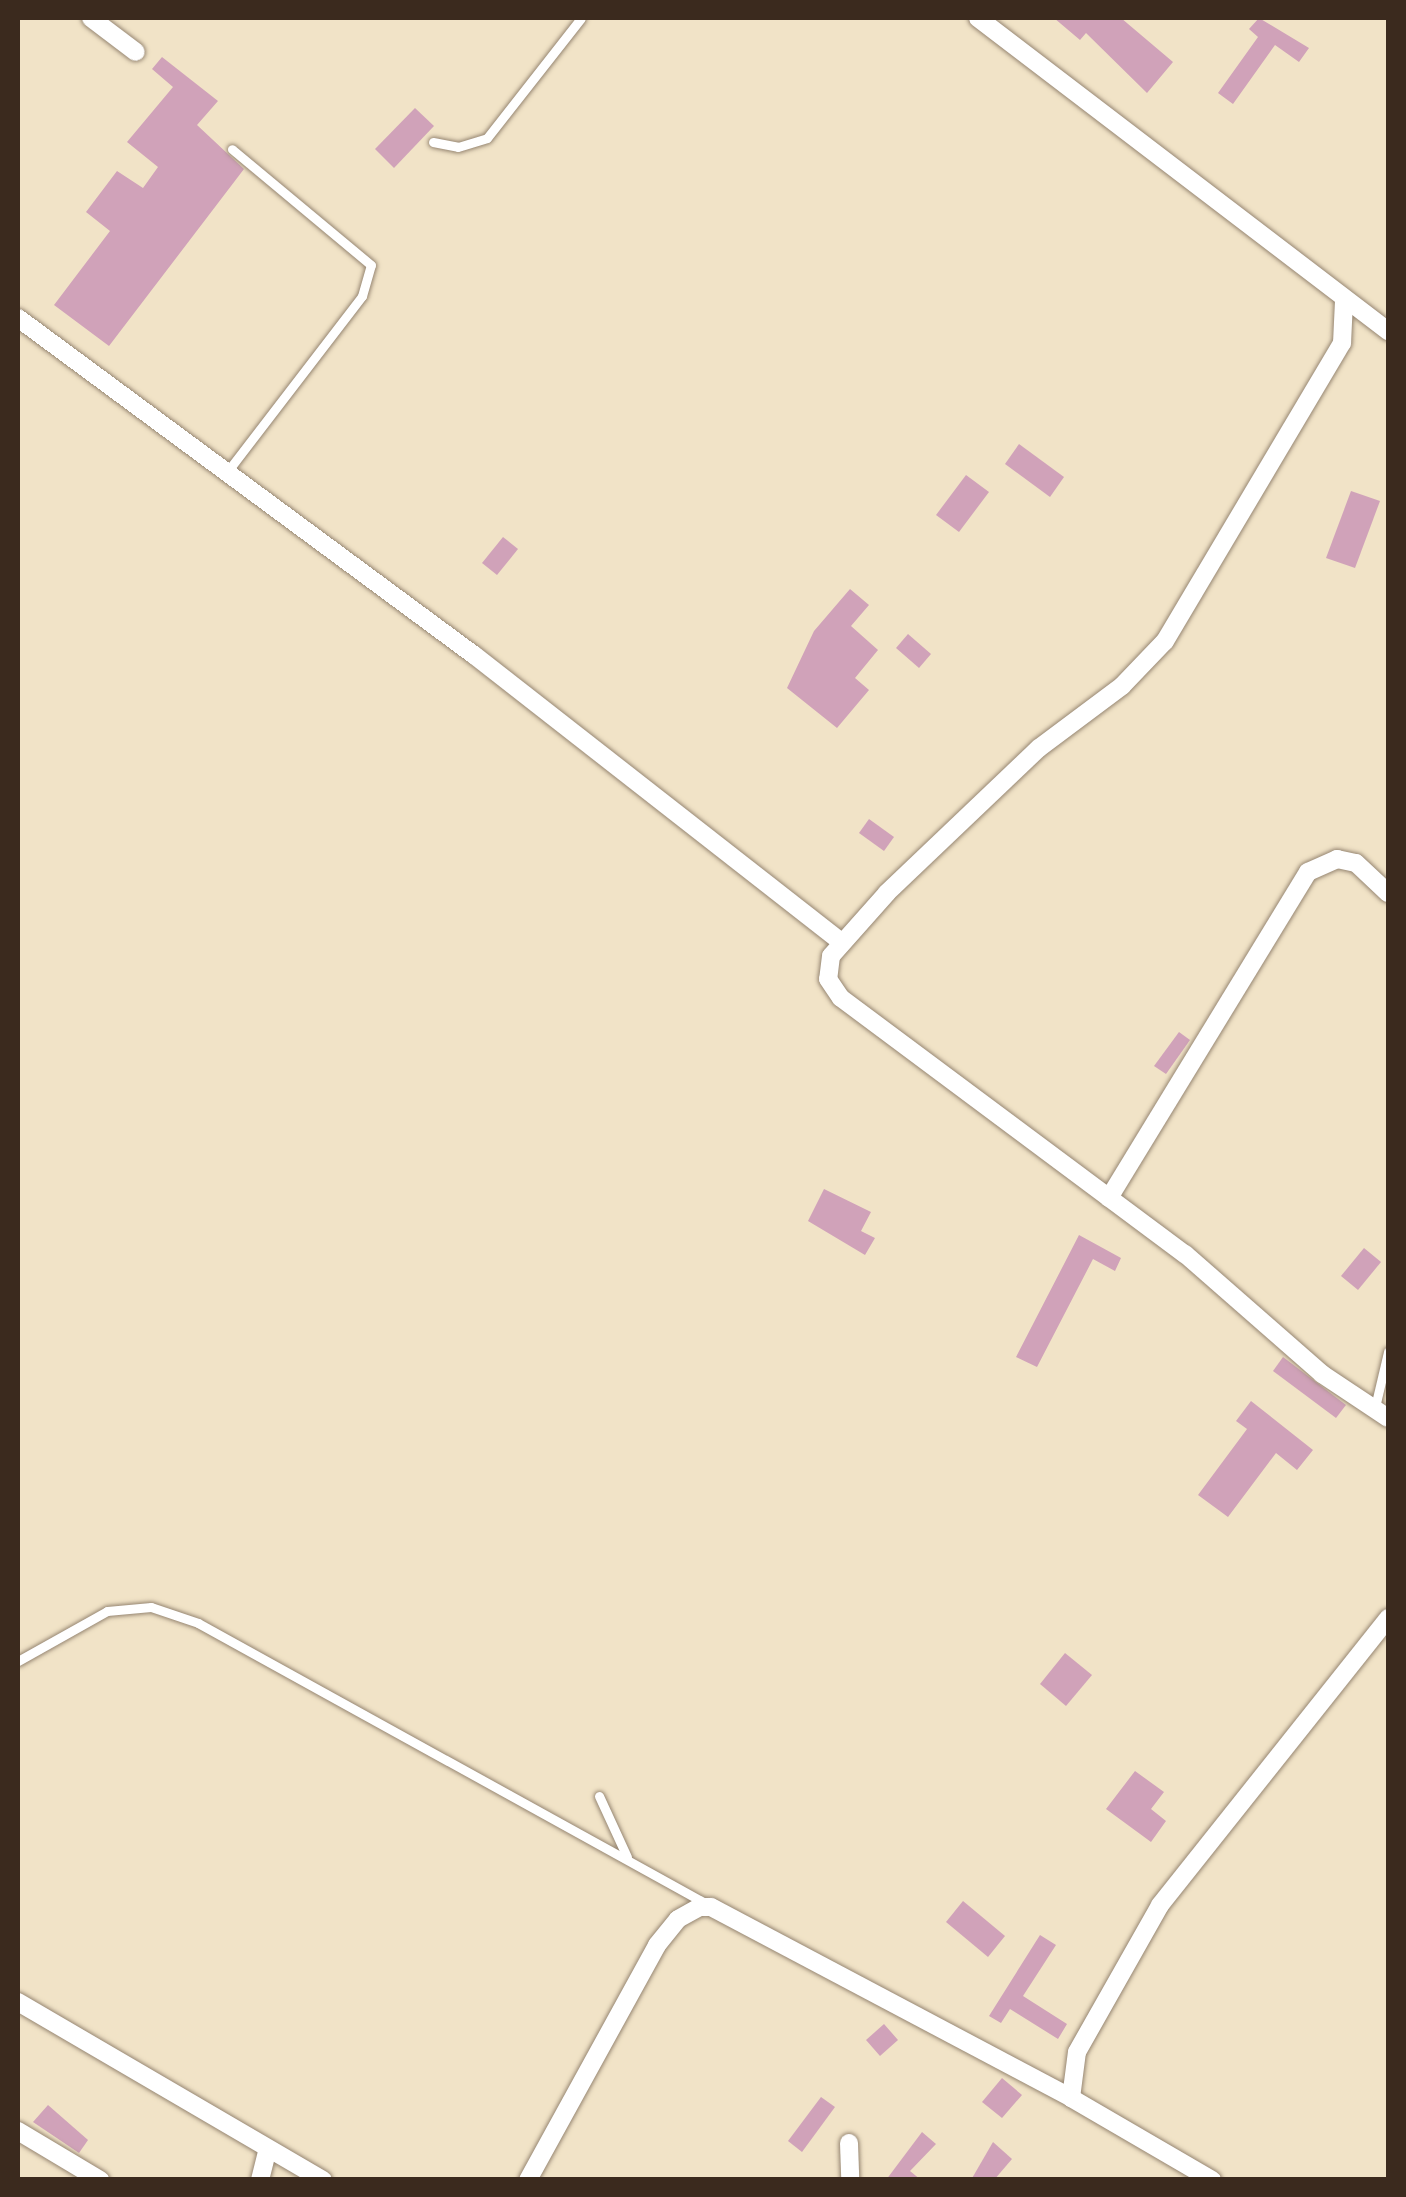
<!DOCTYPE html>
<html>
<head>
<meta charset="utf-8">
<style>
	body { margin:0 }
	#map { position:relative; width:1406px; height:2197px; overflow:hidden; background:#f1e3c7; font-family:Dekko,sans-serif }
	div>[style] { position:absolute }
	.building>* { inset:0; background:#d0a2b9 }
	.roads { filter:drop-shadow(0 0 2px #968672) drop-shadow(0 0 2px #968672) }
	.lane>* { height:9px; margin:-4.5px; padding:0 4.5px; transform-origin:4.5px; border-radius:4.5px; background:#fff }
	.street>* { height:18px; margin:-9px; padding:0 9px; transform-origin:9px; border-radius:9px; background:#fff }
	span { translate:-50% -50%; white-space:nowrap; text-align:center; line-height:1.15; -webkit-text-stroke:8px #f7f3e8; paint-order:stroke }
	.frame { position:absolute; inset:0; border:20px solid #3b2a1e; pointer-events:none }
</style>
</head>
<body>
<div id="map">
	<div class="building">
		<i style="clip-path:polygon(1054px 18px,1121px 18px,1173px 62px,1147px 93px,1086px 33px,1080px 40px)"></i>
		<i style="clip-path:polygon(1259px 18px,1309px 48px,1299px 62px,1275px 45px,1233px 104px,1218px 93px,1258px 37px,1249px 29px)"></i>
		<i style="clip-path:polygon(162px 57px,218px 101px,197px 125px,244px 169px,109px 346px,54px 305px,110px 231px,86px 212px,117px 171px,143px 188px,158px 167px,127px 142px,173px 87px,152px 69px)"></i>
		<i style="clip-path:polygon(415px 108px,434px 126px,394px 168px,375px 149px)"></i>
		<i style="clip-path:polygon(1019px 444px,1064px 477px,1050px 497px,1005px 464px)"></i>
		<i style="clip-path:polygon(966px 475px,989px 492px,959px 532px,936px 515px)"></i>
		<i style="clip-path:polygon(1351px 491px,1380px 501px,1355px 568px,1326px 558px)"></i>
		<i style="clip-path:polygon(503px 537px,518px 549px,497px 575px,482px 563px)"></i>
		<i style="clip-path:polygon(850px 589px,869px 605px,851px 626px,878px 650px,855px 678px,869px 690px,837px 728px,787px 688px,814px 631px)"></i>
		<i style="clip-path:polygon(908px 634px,931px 654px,919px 668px,896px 648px)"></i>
		<i style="clip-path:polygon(869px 819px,894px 837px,884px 851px,859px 833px)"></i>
		<i style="clip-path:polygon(1179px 1032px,1190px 1040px,1166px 1074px,1154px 1066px)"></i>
		<i style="clip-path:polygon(824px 1189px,871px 1212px,861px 1231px,875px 1238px,865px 1255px,808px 1221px)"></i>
		<i style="clip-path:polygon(1079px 1235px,1121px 1258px,1115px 1271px,1093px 1259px,1037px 1367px,1016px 1357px)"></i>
		<i style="clip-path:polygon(1364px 1248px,1381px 1262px,1358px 1290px,1341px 1276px)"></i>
		<i style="clip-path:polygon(1283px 1357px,1346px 1405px,1336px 1418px,1273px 1371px)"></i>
		<i style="clip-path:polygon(1251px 1401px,1313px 1450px,1297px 1470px,1276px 1453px,1228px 1517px,1198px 1495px,1247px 1429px,1236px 1421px)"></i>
		<i style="clip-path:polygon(1065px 1653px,1092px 1675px,1066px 1706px,1040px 1684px)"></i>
		<i style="clip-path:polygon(1135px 1771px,1164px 1792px,1151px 1809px,1166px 1821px,1151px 1842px,1106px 1809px)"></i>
		<i style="clip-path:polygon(963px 1901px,1005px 1936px,988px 1957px,946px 1922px)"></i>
		<i style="clip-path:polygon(1040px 1935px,1056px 1945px,1023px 1996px,1067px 2024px,1058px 2039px,1010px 2009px,1001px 2023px,989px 2016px)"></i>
		<i style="clip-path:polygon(884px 2024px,898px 2040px,880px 2056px,866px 2040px)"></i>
		<i style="clip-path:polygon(1002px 2078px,1022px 2095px,1002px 2118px,982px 2102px)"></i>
		<i style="clip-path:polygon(821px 2097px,835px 2107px,802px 2152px,788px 2141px)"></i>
		<i style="clip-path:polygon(48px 2105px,88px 2140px,79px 2153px,33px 2122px)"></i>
		<i style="clip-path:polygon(922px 2132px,936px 2144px,910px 2171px,921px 2180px,886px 2180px)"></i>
		<i style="clip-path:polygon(993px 2142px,1012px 2159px,994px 2180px,971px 2180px)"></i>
	</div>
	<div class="roads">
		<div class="lane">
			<i style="left:433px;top:142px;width:25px;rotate:11deg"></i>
			<i style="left:458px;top:147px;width:30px;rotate:-17deg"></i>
			<i style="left:487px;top:138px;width:152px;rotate:-51.9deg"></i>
			<i style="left:227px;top:472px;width:222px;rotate:-52.5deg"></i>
			<i style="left:362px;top:296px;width:32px;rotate:-74deg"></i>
			<i style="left:371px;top:265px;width:181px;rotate:-140.2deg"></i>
			<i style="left:1375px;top:1407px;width:57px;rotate:-76.7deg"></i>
			<i style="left:18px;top:1661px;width:102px;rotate:-29.3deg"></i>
			<i style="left:107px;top:1611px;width:44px;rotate:-5.2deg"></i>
			<i style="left:151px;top:1607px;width:50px;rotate:18.8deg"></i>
			<i style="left:198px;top:1623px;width:579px;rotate:28.91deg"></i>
			<i style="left:599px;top:1796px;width:67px;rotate:65.3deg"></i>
		</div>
		<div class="street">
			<i style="left:91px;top:18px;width:56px;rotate:37.1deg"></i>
			<i style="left:978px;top:18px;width:516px;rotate:37.36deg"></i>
			<i style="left:1344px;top:301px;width:42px;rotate:92.7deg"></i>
			<i style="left:1342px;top:343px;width:347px;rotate:120.7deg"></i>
			<i style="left:1165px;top:641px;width:62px;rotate:133.7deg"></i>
			<i style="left:1122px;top:686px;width:104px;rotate:143.2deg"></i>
			<i style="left:1039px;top:748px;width:210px;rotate:136.4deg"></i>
			<i style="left:887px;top:893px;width:84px;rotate:131.6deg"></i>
			<i style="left:831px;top:956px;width:23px;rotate:97deg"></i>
			<i style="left:828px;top:979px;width:23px;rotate:56deg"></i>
			<i style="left:841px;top:998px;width:429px;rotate:36.7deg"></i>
			<i style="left:1185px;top:1254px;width:182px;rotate:41.2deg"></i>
			<i style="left:1322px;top:1374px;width:79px;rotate:33.7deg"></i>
			<i style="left:18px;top:318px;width:567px;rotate:36.47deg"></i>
			<i style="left:474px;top:655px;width:467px;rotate:38deg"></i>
			<i style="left:1109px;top:1198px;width:382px;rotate:-58.6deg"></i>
			<i style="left:1308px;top:872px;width:32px;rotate:-24deg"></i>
			<i style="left:1337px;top:859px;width:19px;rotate:12deg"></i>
			<i style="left:1356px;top:863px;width:44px;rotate:43.2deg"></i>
			<i style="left:18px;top:2002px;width:353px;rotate:30.3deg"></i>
			<i style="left:18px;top:2131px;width:96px;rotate:30.9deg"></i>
			<i style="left:849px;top:2143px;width:37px;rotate:88deg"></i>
			<i style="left:260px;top:2180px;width:32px;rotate:-76deg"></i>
			<i style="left:528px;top:2180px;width:268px;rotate:-61.2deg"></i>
			<i style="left:657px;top:1945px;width:33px;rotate:-51deg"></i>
			<i style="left:678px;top:1919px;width:25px;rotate:-29deg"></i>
			<i style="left:700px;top:1907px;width:11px"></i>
			<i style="left:711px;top:1907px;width:408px;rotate:27.9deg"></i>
			<i style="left:1212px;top:2180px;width:163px;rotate:-149.8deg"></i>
			<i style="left:1071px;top:2098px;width:46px;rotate:-82.6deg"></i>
			<i style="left:1077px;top:2052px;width:169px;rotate:-60.5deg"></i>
			<i style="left:1160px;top:1905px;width:367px;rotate:-51.5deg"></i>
		</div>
	</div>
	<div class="frame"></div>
</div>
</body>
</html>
